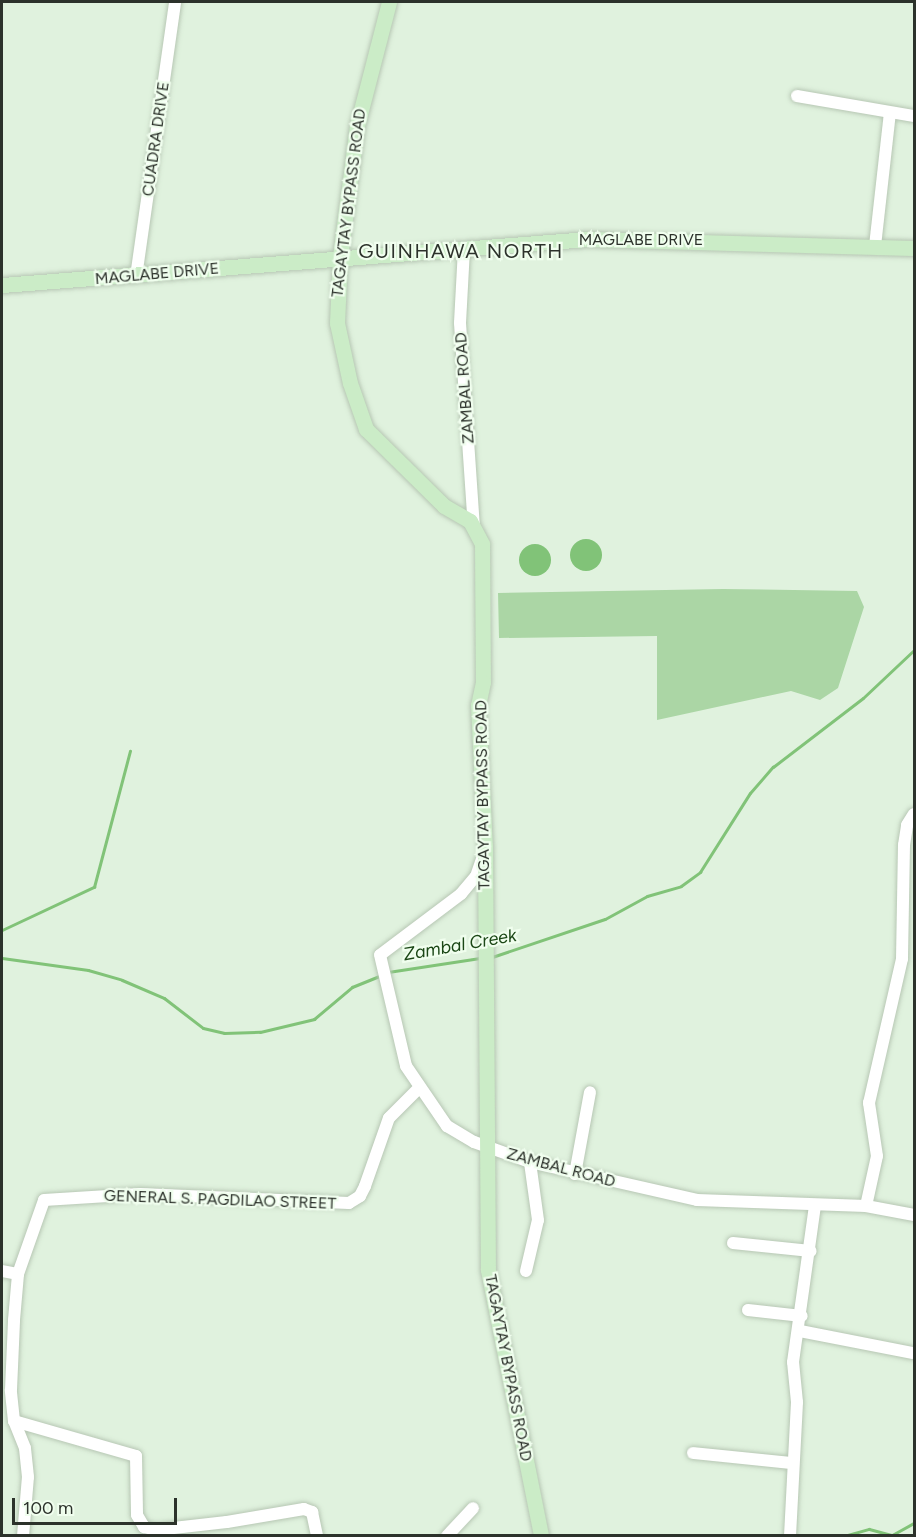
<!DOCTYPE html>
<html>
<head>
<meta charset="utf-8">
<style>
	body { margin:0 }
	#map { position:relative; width:916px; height:1537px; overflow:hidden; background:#e0f2de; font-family:Figtree,sans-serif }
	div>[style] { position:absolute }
	.green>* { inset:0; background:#abd6a5 }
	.water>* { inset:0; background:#81c378 }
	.round { border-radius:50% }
	.stream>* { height:3px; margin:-1.5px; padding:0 1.5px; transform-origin:1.5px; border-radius:1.5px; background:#81c378 }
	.roads { filter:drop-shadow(0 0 2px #b7c7b4) drop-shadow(0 0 2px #b7c7b4) }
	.minor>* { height:12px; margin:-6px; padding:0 6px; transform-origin:6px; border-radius:6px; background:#fff }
	.major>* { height:15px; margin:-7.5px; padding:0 7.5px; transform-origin:7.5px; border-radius:7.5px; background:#cbecc7 }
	span { translate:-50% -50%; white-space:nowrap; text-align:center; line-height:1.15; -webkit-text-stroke:4.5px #f0feee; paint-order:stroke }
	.street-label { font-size:16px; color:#2c322b }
	.water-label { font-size:18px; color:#1b4716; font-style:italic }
	.quarter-label { font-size:20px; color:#2c322b; letter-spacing:1.5px }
	.frame { position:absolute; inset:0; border:3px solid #2c322b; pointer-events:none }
	.scale { position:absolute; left:12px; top:1498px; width:165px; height:27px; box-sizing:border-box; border:3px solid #2c322b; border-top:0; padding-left:8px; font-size:18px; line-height:21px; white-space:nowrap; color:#2c322b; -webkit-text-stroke:4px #f0feee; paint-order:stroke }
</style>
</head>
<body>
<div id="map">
	<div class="green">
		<i style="clip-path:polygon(723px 589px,857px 591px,864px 607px,838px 688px,820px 700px,791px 691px,657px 720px,657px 636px,499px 638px,498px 593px)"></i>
	</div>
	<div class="water">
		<i class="round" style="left:570px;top:539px;width:32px;height:32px"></i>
		<i class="round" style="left:519px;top:544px;width:32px;height:32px"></i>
	</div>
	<div class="stream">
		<i style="left:2px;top:930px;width:102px;rotate:-25.1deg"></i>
		<i style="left:94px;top:887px;width:141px;rotate:-75.2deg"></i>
		<i style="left:492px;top:957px;width:119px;rotate:-18.6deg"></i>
		<i style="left:605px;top:919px;width:48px;rotate:-28.7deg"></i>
		<i style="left:647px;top:896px;width:35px;rotate:-16deg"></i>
		<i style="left:681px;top:886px;width:24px;rotate:-36deg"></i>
		<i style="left:700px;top:872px;width:93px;rotate:-57.7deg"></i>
		<i style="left:750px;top:793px;width:35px;rotate:-49deg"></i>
		<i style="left:773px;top:767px;width:113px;rotate:-37.5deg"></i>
		<i style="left:863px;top:698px;width:70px;rotate:-43.3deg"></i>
		<i style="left:2px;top:958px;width:87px;rotate:7.9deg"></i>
		<i style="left:88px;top:970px;width:35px;rotate:16deg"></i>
		<i style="left:122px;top:980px;width:46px;rotate:23.2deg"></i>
		<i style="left:164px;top:998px;width:49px;rotate:37.6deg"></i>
		<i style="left:203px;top:1028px;width:22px;rotate:13deg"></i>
		<i style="left:224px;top:1033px;width:36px;rotate:-2deg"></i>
		<i style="left:260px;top:1032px;width:56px;rotate:-13.5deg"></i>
		<i style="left:314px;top:1019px;width:50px;rotate:-40.1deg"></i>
		<i style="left:352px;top:987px;width:32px;rotate:-22deg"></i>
		<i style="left:388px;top:972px;width:93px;rotate:-8.7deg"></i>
		<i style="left:844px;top:1536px;width:26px;rotate:-16deg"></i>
		<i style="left:869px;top:1529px;width:24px;rotate:15deg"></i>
		<i style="left:892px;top:1535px;width:25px;rotate:-29deg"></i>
	</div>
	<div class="roads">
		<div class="minor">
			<i style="left:797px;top:96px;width:119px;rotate:9.7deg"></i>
			<i style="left:875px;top:246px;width:134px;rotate:-83.6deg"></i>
			<i style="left:464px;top:249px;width:74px;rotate:93.1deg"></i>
			<i style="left:460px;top:323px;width:203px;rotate:86.1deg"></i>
			<i style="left:136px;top:277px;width:278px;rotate:-81.9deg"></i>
			<i style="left:482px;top:859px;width:18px;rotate:109deg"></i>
			<i style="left:476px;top:876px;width:23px;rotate:130deg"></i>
			<i style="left:461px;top:894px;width:101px;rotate:143deg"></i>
			<i style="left:380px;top:955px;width:114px;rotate:76.8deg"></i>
			<i style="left:406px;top:1066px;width:73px;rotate:55.7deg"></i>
			<i style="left:447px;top:1126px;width:31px;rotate:31deg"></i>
			<i style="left:474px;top:1142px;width:59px;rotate:19.7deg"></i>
			<i style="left:530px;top:1162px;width:171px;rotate:12.8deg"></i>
			<i style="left:697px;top:1200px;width:169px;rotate:2deg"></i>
			<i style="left:866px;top:1206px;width:49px;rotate:10.6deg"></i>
			<i style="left:575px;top:1174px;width:83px;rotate:-79.6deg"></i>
			<i style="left:866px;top:1206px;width:51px;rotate:-77.6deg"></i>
			<i style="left:877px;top:1156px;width:54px;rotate:-98.6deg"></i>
			<i style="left:869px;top:1103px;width:148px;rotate:-77.1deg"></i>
			<i style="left:902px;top:959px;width:114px;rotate:-89deg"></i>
			<i style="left:904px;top:845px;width:20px;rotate:-81deg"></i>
			<i style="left:907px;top:825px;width:13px;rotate:-58deg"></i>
			<i style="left:733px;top:1243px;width:78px;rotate:5.9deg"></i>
			<i style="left:2px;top:1271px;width:16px;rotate:11deg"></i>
			<i style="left:526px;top:1271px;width:52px;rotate:-76.8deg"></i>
			<i style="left:538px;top:1220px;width:59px;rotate:-97.9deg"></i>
			<i style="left:748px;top:1310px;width:54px;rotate:6.3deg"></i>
			<i style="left:800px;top:1331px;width:114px;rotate:11.1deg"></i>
			<i style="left:14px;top:1421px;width:127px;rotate:16deg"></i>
			<i style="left:136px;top:1456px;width:59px;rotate:89deg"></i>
			<i style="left:137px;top:1515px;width:14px;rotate:60deg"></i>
			<i style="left:144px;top:1527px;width:12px;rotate:14deg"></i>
			<i style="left:156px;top:1530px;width:71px;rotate:-6.4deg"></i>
			<i style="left:227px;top:1522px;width:78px;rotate:-9.6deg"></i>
			<i style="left:304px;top:1509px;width:9px;rotate:21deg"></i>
			<i style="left:312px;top:1512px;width:25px;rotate:78deg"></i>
			<i style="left:693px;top:1453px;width:100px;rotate:5.8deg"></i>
			<i style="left:23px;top:1536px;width:59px;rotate:-85.2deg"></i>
			<i style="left:28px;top:1477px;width:29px;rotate:-96deg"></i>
			<i style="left:25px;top:1448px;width:29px;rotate:-112deg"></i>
			<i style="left:14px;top:1421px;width:31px;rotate:-96deg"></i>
			<i style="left:11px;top:1390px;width:70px;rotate:-87.5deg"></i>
			<i style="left:14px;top:1320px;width:46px;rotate:-85deg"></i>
			<i style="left:18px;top:1274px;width:78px;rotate:-70.6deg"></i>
			<i style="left:44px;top:1200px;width:96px;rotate:-3.6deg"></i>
			<i style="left:140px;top:1194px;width:209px;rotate:2.5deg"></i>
			<i style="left:349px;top:1203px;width:13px;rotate:-32deg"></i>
			<i style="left:360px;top:1196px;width:11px;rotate:-63deg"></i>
			<i style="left:365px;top:1186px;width:72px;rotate:-70.6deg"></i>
			<i style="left:389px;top:1118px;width:41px;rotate:-45deg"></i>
			<i style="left:447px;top:1536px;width:38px;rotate:-47deg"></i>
			<i style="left:790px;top:1536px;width:134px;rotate:-87deg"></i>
			<i style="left:797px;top:1402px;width:40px;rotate:-95.7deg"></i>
			<i style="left:793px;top:1362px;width:158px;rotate:-82deg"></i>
		</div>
		<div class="major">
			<i style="left:389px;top:2px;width:128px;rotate:104.5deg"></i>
			<i style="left:357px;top:126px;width:132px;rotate:97.4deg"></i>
			<i style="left:340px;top:257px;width:66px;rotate:92.6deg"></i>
			<i style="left:337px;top:323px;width:61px;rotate:77.8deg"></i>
			<i style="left:350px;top:383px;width:49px;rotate:70.8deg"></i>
			<i style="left:366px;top:429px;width:110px;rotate:44.6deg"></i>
			<i style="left:444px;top:506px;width:30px;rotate:30deg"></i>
			<i style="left:470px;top:521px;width:26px;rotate:62deg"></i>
			<i style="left:482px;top:544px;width:138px;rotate:89.6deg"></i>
			<i style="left:483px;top:682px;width:24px;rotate:102deg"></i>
			<i style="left:478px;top:705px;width:141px;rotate:87.2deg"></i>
			<i style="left:485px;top:846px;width:424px;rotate:89.6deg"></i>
			<i style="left:488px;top:1270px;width:271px;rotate:78.7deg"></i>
			<i style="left:2px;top:285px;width:588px;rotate:-4.49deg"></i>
			<i style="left:588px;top:239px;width:326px;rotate:1.6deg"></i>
		</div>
	</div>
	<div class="street-label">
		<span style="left:156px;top:139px;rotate:-82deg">CUADRA DRIVE</span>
		<span style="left:349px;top:203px;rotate:-83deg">TAGAYTAY BYPASS ROAD</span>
		<span style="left:641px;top:240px">MAGLABE DRIVE</span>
		<span style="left:157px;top:274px;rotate:-5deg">MAGLABE DRIVE</span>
		<span style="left:465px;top:388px;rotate:-94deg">ZAMBAL ROAD</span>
		<span style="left:483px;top:795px;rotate:-91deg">TAGAYTAY BYPASS ROAD</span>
		<span style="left:561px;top:1168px;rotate:15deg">ZAMBAL ROAD</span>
		<span style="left:220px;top:1200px;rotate:2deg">GENERAL S. PAGDILAO STREET</span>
		<span style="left:508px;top:1368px;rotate:79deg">TAGAYTAY BYPASS ROAD</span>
	</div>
	<div class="water-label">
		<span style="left:460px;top:945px;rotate:-10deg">Zambal Creek</span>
	</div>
	<div class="quarter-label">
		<span style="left:461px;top:251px">GUINHAWA NORTH</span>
	</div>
	<div class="frame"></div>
	<div class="scale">100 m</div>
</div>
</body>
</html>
